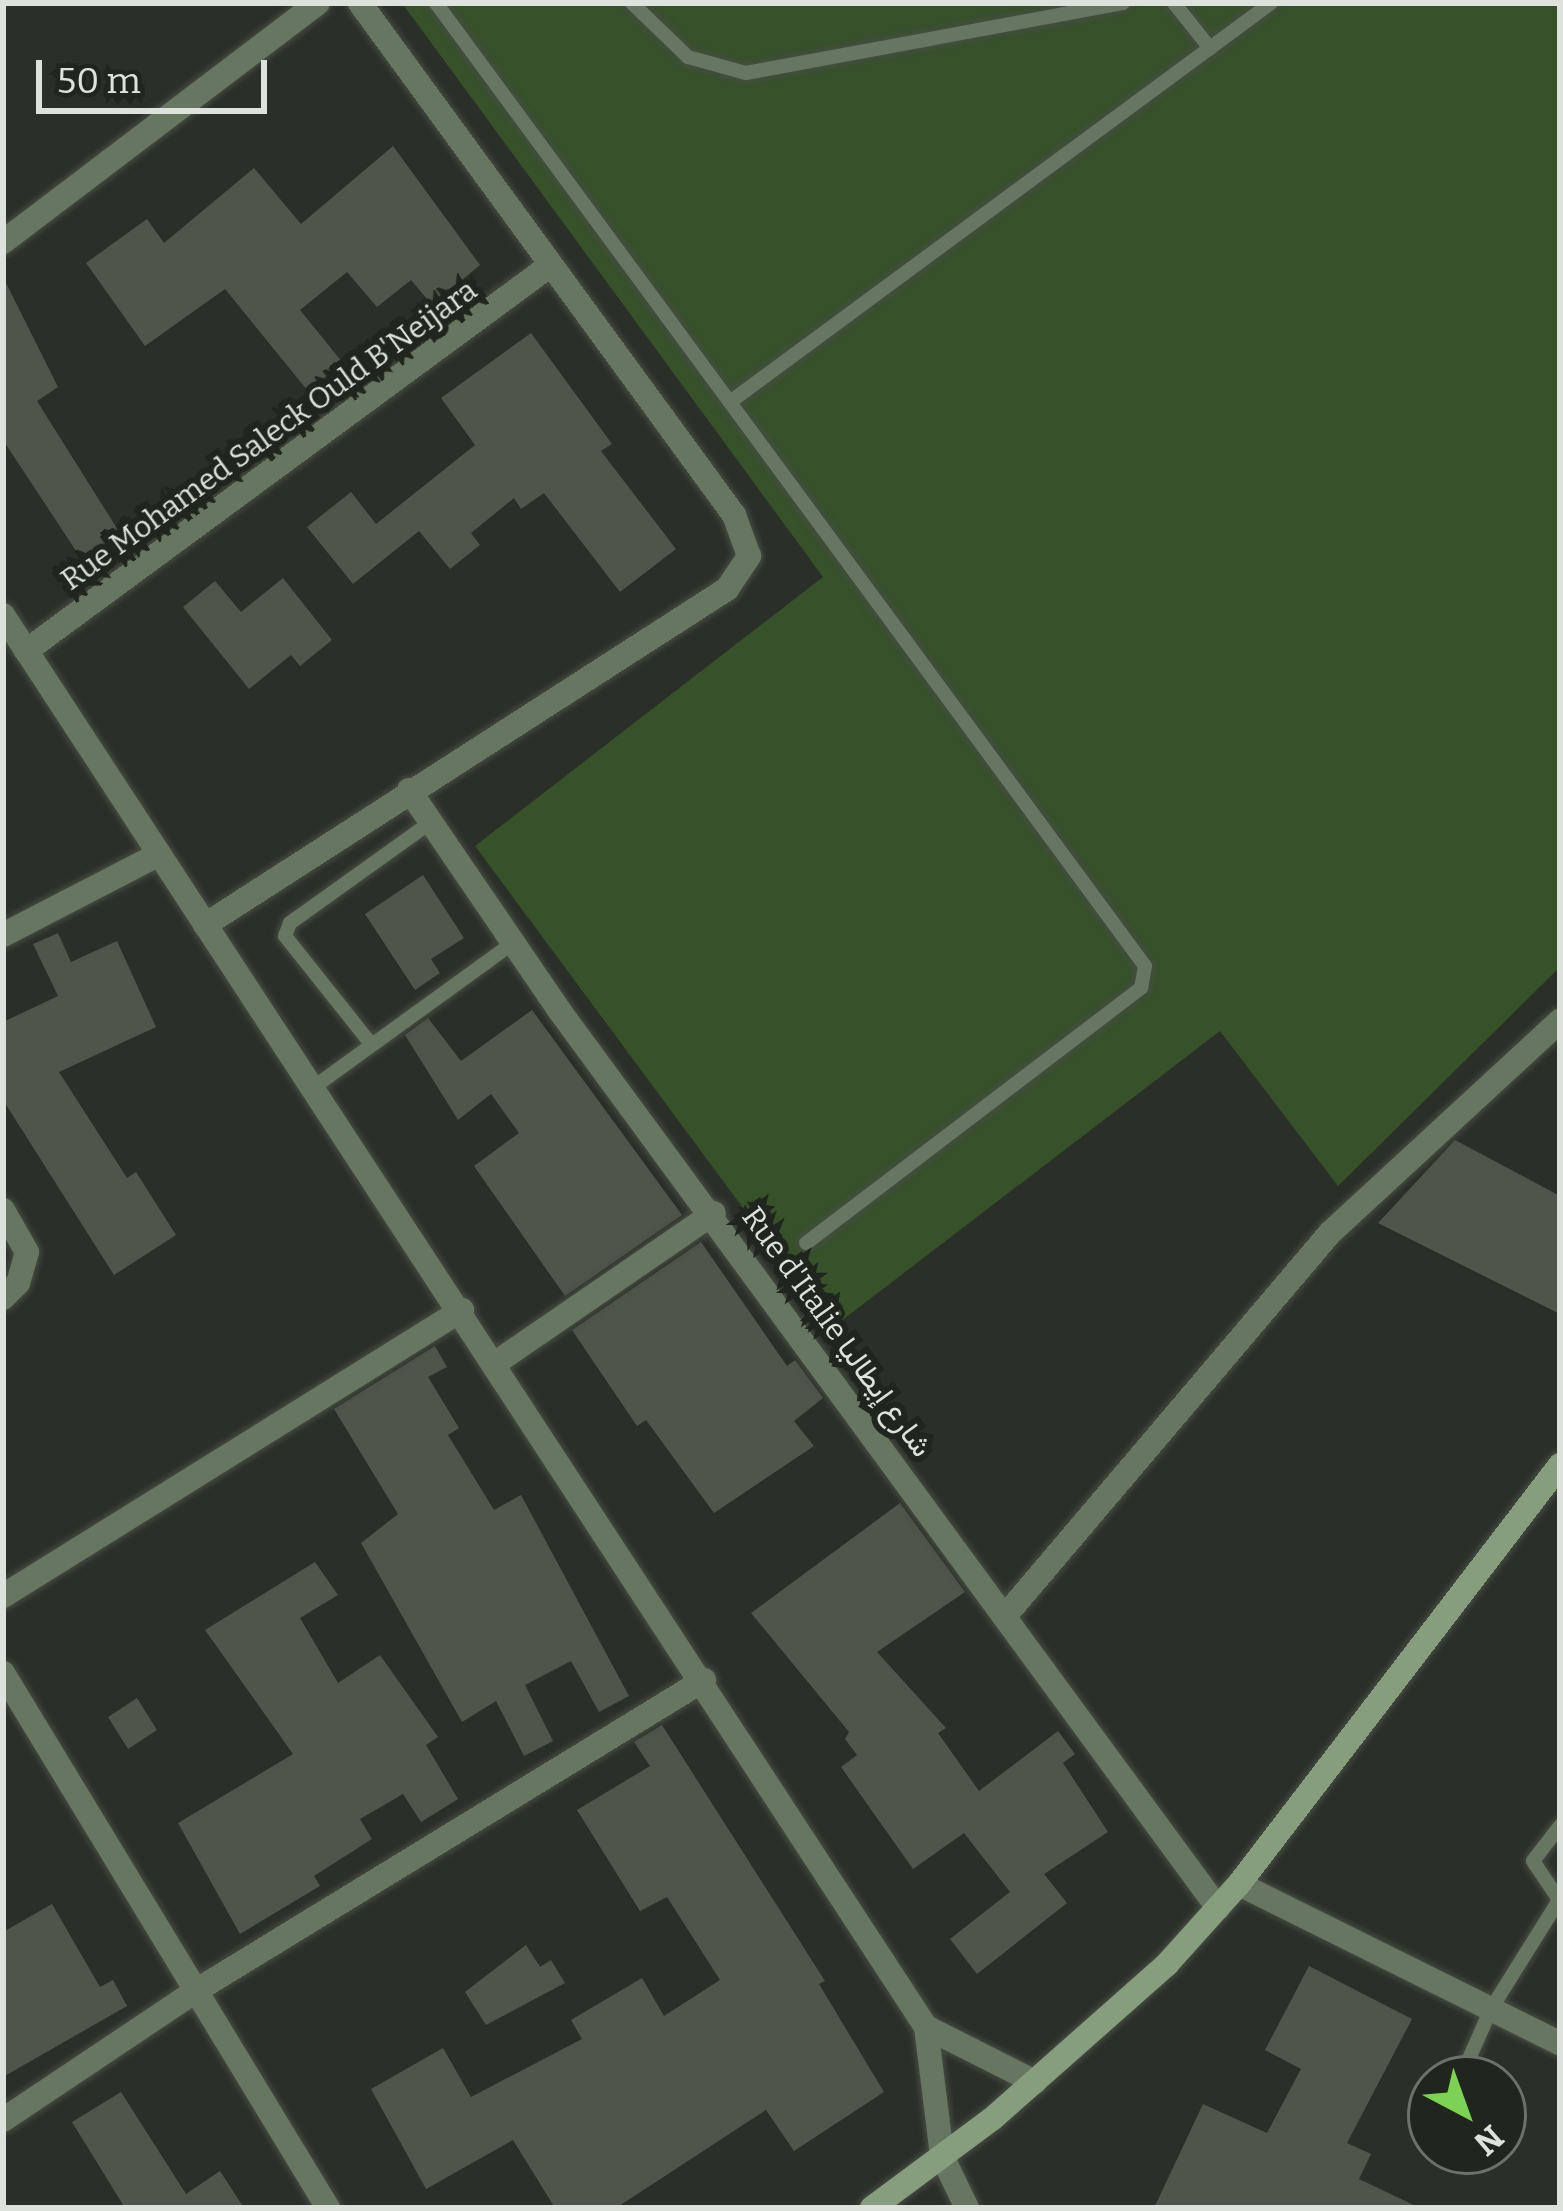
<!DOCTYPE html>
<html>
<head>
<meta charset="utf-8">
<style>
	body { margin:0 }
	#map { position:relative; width:1563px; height:2211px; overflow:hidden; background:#2a3027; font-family:Bitter,Vazirmatn,serif }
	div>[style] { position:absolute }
	.green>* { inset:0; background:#37512b }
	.building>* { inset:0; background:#4e554b }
	.roads { filter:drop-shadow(0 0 3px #474c44) drop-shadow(0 0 3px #474c44) }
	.lane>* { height:14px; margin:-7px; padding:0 7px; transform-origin:7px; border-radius:7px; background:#677661 }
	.street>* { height:24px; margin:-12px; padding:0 12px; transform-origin:12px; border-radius:12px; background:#677661 }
	.secondary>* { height:24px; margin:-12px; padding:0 12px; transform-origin:12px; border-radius:12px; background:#879e7e }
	span { translate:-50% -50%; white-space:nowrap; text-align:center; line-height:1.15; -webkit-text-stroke:12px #20261d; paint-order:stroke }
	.street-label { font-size:30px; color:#dee2dd }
	.frame { position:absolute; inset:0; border:6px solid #dee2dd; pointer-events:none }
	.north { position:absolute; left:1407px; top:2055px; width:120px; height:120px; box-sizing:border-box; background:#20261d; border:3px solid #6c716a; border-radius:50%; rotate:139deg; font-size:33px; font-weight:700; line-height:48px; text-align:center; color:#dee2dd }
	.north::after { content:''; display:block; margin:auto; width:42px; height:54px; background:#7dd154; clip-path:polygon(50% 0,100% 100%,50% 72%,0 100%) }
	.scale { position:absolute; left:36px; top:60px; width:231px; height:54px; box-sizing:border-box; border:6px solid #dee2dd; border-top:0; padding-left:15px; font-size:36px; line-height:42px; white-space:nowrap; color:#dee2dd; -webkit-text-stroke:9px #20261d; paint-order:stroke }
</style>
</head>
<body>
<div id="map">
	<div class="green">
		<i style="clip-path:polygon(402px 3px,1560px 3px,1560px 967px,1338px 1186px,1220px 1031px,832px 1328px,475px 846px,823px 577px)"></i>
	</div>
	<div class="building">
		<i style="clip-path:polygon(393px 146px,480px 265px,432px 305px,411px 280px,377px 307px,347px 272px,300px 310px,343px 363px,308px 391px,225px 289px,145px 346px,86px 263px,147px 219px,164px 243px,254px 168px,301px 224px)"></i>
		<i style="clip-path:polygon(3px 277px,58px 387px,37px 401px,123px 538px,84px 563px,3px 440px)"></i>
		<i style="clip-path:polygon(531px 333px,612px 444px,601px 451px,676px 549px,620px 592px,544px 493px,521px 509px,514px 498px,471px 533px,480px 545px,450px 569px,419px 531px,353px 584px,307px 527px,351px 492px,376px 524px,475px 445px,441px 398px)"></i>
		<i style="clip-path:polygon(283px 578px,332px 640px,300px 666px,291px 655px,249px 689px,183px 607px,215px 581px,241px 612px)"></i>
		<i style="clip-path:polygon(423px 875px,464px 938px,431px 959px,440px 973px,415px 990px,365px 914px)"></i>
		<i style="clip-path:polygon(58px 933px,71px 962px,117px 941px,156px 1027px,59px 1072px,127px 1178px,136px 1172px,176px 1235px,114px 1275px,3px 1100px,3px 1022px,58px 996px,33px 944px)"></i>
		<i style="clip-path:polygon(532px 1010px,682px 1215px,565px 1296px,474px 1166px,519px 1133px,491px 1094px,458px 1120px,405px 1035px,428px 1018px,461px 1061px)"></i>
		<i style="clip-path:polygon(1455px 1140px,1560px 1196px,1560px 1314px,1378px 1223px)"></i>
		<i style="clip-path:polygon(701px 1242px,787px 1366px,795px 1360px,823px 1398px,794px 1421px,814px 1446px,714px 1513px,646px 1420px,637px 1426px,572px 1330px)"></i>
		<i style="clip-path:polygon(435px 1346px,447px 1367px,428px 1377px,459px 1428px,448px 1435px,494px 1510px,521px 1495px,629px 1696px,599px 1712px,571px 1661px,525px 1685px,553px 1741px,524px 1756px,496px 1701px,462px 1722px,361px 1543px,398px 1514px,334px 1409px)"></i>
		<i style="clip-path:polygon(900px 1503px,965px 1592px,877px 1652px,946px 1728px,938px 1733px,979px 1791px,1058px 1731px,1075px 1754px,1063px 1763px,1108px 1832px,1044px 1874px,1067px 1903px,977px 1974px,950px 1939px,1010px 1892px,964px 1833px,913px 1869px,841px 1767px,857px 1755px,845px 1739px,849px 1732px,751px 1613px)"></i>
		<i style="clip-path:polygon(315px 1562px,338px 1595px,300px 1618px,338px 1683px,380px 1655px,438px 1737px,426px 1745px,458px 1799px,421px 1822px,403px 1794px,360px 1819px,372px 1839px,314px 1876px,320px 1886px,240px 1934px,178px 1823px,293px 1754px,205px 1630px)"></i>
		<i style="clip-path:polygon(137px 1698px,157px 1730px,128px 1749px,108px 1717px)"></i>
		<i style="clip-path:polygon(662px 1725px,825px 1981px,819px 1984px,884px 2092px,794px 2151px,766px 2110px,616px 2208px,555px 2208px,513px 2140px,426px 2189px,371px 2089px,443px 2048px,471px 2097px,582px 2039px,571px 2020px,642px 1978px,664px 2016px,720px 1980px,667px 1897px,640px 1911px,577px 1810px,650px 1766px,634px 1742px)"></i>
		<i style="clip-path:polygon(52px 1904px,100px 1987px,113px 1980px,127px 2006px,3px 2077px,3px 1932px)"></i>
		<i style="clip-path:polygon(526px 1945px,540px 1967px,551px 1960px,565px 1983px,486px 2025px,465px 1992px)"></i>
		<i style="clip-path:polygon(1309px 1966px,1412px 2019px,1347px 2143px,1371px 2154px,1359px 2179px,1420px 2208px,1154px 2208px,1203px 2104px,1267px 2133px,1301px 2069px,1265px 2050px)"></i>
		<i style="clip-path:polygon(121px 2092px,186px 2194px,220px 2171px,244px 2208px,125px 2208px,72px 2122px)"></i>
	</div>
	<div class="roads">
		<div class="lane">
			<i style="left:436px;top:3px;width:1196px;rotate:53.64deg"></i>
			<i style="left:1145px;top:966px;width:22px;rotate:100deg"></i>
			<i style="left:1141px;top:988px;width:421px;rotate:142.7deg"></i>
			<i style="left:632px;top:3px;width:78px;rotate:44deg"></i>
			<i style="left:688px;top:57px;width:60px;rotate:15.4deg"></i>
			<i style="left:746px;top:73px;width:383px;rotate:-10.5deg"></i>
			<i style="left:1174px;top:3px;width:58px;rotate:51.3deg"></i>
			<i style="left:730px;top:402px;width:672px;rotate:-36.41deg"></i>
			<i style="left:371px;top:1044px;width:138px;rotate:-128.5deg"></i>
			<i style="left:285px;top:936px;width:14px;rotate:-69deg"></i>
			<i style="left:290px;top:923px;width:173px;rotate:-35.6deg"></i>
			<i style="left:314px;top:1087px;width:246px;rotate:-35.9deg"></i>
			<i style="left:1560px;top:1826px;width:44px;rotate:127.6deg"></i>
			<i style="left:1533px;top:1861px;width:48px;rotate:56deg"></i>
			<i style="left:1460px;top:2079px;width:77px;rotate:-66.1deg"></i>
			<i style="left:1491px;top:2009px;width:128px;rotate:-58deg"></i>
		</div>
		<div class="street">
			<i style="left:3px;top:242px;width:395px;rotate:-37.2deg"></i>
			<i style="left:3px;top:615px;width:1687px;rotate:56.83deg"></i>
			<i style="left:926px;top:2027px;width:130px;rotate:82.9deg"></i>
			<i style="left:942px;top:2156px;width:58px;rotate:64.3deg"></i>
			<i style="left:26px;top:651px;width:648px;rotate:-36.34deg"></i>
			<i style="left:409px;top:790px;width:266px;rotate:55.7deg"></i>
			<i style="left:559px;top:1010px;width:1114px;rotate:53.73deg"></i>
			<i style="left:205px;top:925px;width:621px;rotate:-32.77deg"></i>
			<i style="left:727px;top:589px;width:40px;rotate:-56deg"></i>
			<i style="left:749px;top:556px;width:44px;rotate:-110.1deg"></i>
			<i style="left:734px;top:515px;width:634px;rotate:-126.15deg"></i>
			<i style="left:3px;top:935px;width:176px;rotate:-27.4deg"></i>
			<i style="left:3px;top:1210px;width:48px;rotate:60.3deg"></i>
			<i style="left:27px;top:1252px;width:32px;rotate:106deg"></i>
			<i style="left:18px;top:1283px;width:21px;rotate:135deg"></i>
			<i style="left:497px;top:1362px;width:263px;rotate:-34.5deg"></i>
			<i style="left:3px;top:1596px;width:541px;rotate:-31.93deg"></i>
			<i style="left:1006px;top:1615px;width:501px;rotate:-49.7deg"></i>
			<i style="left:1330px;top:1233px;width:313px;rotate:-42.7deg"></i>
			<i style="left:3px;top:1673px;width:626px;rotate:58.72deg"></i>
			<i style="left:1239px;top:1884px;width:358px;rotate:26.4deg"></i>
			<i style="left:926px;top:2027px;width:122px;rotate:26.8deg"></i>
			<i style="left:3px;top:2120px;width:230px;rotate:-33.8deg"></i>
			<i style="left:194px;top:1992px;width:598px;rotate:-31.46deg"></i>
		</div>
		<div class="secondary">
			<i style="left:872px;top:2208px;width:149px;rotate:-36.6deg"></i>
			<i style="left:992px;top:2119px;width:234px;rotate:-41.5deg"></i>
			<i style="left:1167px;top:1964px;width:108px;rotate:-48deg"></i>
			<i style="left:1239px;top:1884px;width:528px;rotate:-52.54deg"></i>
		</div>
	</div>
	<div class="street-label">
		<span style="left:269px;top:435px;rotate:-36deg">Rue Mohamed Saleck Ould B'Neijara</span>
		<span style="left:837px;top:1332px;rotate:54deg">Rue d'Italie شارع إيطاليا</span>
	</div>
	<div class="frame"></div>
	<div class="north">N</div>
	<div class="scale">50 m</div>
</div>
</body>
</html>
